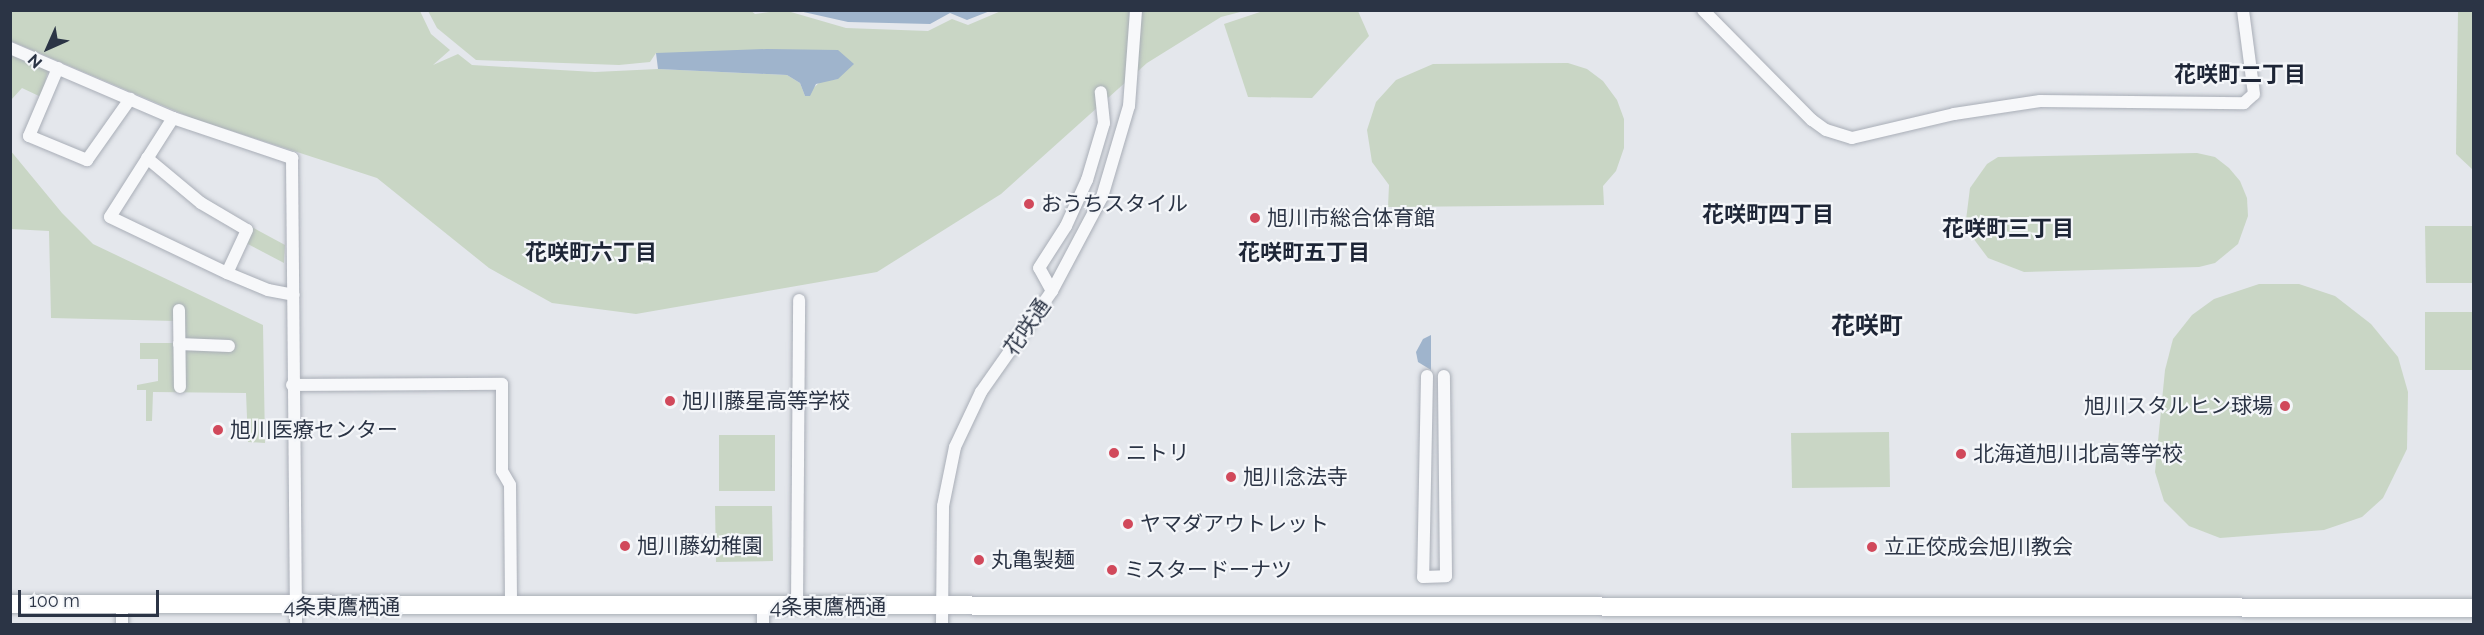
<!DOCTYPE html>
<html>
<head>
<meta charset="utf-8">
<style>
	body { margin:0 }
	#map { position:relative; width:2484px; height:635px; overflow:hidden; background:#e4e7ec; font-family:Raleway,"Noto Sans JP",sans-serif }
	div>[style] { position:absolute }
	.green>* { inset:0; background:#c9d6c5 }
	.water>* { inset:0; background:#9fb4cc }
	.roads { filter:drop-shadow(0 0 2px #a9aeb7) drop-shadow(0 0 2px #a9aeb7) }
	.minor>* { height:12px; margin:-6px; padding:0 6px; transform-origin:6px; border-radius:6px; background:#f7f8fa }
	.highway>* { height:18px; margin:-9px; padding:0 9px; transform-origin:9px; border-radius:9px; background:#fff }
	.dots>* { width:16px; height:16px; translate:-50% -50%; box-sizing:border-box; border:3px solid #f4f6f9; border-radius:50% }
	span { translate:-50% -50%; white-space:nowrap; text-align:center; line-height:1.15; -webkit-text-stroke:4.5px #f4f6f9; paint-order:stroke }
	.poi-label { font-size:21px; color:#2b3445 }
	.left { translate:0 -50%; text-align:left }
	.right { translate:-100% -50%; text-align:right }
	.street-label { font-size:21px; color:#2b3445 }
	.neighbourhood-label { font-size:22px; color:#1d2536; font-weight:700 }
	.quarter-label { font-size:24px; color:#1d2536; font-weight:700 }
	.frame { position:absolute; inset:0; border:12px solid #2b3445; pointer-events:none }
	.north { position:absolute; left:18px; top:18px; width:60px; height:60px; -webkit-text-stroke:4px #f4f6f9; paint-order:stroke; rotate:225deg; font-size:16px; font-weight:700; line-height:24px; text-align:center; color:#2b3445 }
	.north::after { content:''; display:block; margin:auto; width:21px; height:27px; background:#2b3445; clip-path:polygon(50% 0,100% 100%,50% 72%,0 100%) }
	.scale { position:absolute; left:18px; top:590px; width:141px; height:27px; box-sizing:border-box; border:3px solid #2b3445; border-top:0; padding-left:8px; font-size:18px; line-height:21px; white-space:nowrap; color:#2b3445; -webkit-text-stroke:4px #f4f6f9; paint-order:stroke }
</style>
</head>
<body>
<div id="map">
	<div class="green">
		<i style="clip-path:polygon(750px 10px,755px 14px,784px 10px,846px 28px,928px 31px,952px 19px,968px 25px,1001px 11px,1244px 11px,1221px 17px,1147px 63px,1001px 194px,877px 272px,636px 314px,552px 303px,489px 268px,377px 178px,192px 118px,11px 41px,10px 11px,420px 11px,431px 34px,450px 50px,433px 65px,458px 54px,472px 65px,595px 72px,658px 69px,787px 75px,800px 83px,805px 96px,821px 81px,838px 79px,698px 54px,656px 53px,650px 62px,619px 65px,476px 60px,437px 28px,428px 11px)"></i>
		<i style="clip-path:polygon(1266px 10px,1358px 11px,1369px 36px,1312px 98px,1248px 97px,1224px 24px)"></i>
		<i style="clip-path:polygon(2458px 11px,2473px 11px,2473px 170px,2456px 154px)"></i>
		<i style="clip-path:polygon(10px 55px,48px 71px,41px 97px,22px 88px,11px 100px)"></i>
		<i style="clip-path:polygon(1568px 63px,1587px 69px,1603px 81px,1617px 100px,1624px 119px,1624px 148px,1616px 171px,1603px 186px,1604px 205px,1388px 207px,1389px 185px,1372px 162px,1367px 130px,1376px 102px,1396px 80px,1433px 64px)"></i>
		<i style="clip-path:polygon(10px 150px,62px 213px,93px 244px,263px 325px,265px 443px,248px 442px,246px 393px,153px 392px,152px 421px,146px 421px,146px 390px,137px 390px,137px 385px,158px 381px,158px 359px,140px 359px,140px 343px,174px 343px,175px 321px,51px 318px,49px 231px,11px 229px)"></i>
		<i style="clip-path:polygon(2197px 153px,2215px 157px,2229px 168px,2240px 181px,2247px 198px,2248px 216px,2238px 244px,2215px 263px,2199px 267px,2024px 272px,1988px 258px,1970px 234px,1966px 220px,1970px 188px,1987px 164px,1998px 157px)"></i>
		<i style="clip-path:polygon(250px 226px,285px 245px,284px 263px,242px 241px)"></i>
		<i style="clip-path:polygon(2425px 226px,2473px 226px,2473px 283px,2426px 283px)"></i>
		<i style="clip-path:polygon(2259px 284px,2299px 284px,2335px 296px,2371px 324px,2398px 357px,2408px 392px,2407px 449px,2383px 498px,2362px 517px,2324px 530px,2220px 538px,2189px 526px,2164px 501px,2155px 472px,2165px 370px,2173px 339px,2192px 315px,2214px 299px)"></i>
		<i style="clip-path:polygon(2425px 312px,2473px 312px,2473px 370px,2425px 370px)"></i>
		<i style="clip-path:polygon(1889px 432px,1890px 487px,1792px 488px,1791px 433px)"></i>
		<i style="clip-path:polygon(719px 435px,775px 435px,775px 491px,719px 491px)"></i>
		<i style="clip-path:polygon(715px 506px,772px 506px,773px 561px,716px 562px)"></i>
	</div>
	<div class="water">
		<i style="clip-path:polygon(799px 11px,990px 11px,967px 20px,950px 13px,930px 24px,848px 22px)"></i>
		<i style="clip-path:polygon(767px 49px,838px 50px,854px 64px,838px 79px,816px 84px,810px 96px,805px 96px,800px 83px,787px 75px,658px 69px,656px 53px)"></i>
		<i style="clip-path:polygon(1431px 335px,1431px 370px,1418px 362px,1416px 352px,1423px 339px)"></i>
	</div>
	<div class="roads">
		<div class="minor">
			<i style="left:1703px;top:10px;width:155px;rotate:45.3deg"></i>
			<i style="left:1812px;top:120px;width:17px;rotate:36deg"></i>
			<i style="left:1826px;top:130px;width:27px;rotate:17deg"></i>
			<i style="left:1852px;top:138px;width:105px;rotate:-13.2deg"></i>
			<i style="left:1954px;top:114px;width:87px;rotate:-8.6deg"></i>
			<i style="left:2040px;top:101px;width:204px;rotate:0.6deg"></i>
			<i style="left:2244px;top:103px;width:13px;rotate:-42deg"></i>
			<i style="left:2254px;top:94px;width:85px;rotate:-97.5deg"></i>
			<i style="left:10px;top:48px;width:177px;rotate:23.2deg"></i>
			<i style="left:173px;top:118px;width:126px;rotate:18.6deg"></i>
			<i style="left:292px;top:158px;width:466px;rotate:89.5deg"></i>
			<i style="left:58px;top:68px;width:74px;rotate:113.1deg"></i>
			<i style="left:29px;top:136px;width:63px;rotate:22.5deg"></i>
			<i style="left:87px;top:160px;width:75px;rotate:-54.8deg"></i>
			<i style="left:173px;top:118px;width:117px;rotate:122.5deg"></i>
			<i style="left:110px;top:217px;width:130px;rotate:25.6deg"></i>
			<i style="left:227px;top:273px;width:44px;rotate:22.5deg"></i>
			<i style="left:268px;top:290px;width:26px;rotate:11deg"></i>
			<i style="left:147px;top:158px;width:70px;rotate:39.8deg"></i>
			<i style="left:201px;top:203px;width:53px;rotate:30.4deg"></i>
			<i style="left:247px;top:230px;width:47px;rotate:114.9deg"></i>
			<i style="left:1052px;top:291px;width:26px;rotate:-119deg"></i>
			<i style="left:1039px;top:268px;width:50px;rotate:-57.3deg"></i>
			<i style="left:1066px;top:226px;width:51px;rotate:-65.5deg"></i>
			<i style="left:1087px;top:180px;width:59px;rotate:-73.4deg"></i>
			<i style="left:1104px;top:123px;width:31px;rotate:-96deg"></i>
			<i style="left:179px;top:310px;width:77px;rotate:89.3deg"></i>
			<i style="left:179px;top:344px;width:50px;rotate:2.3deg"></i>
			<i style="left:1427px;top:376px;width:201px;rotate:91.1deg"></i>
			<i style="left:1423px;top:577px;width:23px;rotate:-2deg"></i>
			<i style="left:1446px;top:576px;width:200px;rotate:-90.6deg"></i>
			<i style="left:292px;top:385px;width:210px;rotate:-0.3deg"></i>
			<i style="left:502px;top:384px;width:87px;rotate:90deg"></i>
			<i style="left:502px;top:471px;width:16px;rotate:60deg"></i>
			<i style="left:510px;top:485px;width:122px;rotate:89.5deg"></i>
			<i style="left:797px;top:606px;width:306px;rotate:-89.6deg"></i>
			<i style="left:122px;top:624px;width:20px;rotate:-90deg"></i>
			<i style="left:763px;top:624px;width:18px;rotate:-90deg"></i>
			<i style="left:942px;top:624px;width:118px;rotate:-89.5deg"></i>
			<i style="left:943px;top:506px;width:60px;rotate:-78.5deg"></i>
			<i style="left:955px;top:447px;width:61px;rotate:-64.7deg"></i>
			<i style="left:981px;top:392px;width:123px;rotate:-54.9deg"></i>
			<i style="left:1052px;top:291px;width:106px;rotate:-62deg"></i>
			<i style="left:1102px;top:197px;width:95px;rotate:-73.5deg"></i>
			<i style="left:1129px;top:106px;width:96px;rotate:-85.8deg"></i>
		</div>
		<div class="highway">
			<i style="left:10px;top:604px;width:2464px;rotate:0.09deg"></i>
		</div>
	</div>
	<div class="dots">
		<i style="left:1029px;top:204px;background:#d1495b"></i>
		<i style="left:1255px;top:218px;background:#d1495b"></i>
		<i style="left:670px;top:401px;background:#d1495b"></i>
		<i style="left:2285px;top:406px;background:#d1495b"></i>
		<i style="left:218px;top:430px;background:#d1495b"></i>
		<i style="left:1114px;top:453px;background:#d1495b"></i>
		<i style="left:1961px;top:454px;background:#d1495b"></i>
		<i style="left:1231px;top:477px;background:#d1495b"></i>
		<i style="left:1128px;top:524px;background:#d1495b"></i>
		<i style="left:625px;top:546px;background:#d1495b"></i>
		<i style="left:1872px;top:547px;background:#d1495b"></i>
		<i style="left:979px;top:560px;background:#d1495b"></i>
		<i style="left:1112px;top:570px;background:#d1495b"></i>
	</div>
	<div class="poi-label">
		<span class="left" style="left:1041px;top:204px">おうちスタイル</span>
		<span class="left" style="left:1267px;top:218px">旭川市総合体育館</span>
		<span class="left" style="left:682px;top:401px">旭川藤星高等学校</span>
		<span class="right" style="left:2273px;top:406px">旭川スタルヒン球場</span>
		<span class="left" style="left:230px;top:430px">旭川医療センター</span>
		<span class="left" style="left:1126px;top:453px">ニトリ</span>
		<span class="left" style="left:1973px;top:454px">北海道旭川北高等学校</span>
		<span class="left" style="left:1243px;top:477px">旭川念法寺</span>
		<span class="left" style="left:1140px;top:524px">ヤマダアウトレット</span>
		<span class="left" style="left:637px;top:546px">旭川藤幼稚園</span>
		<span class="left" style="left:1884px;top:547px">立正佼成会旭川教会</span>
		<span class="left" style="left:991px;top:560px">丸亀製麺</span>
		<span class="left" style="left:1124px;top:570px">ミスタードーナツ</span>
	</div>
	<div class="street-label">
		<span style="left:1027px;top:327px;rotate:-55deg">花咲通</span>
		<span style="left:342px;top:607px">4条東鷹栖通</span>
		<span style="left:828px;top:607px">4条東鷹栖通</span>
	</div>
	<div class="neighbourhood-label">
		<span style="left:2240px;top:75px">花咲町二丁目</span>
		<span style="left:1768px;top:215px">花咲町四丁目</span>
		<span style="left:2008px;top:229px">花咲町三丁目</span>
		<span style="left:591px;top:253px">花咲町六丁目</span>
		<span style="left:1304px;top:253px">花咲町五丁目</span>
	</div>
	<div class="quarter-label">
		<span style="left:1867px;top:326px">花咲町</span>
	</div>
	<div class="frame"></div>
	<div class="north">N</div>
	<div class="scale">100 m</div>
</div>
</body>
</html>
